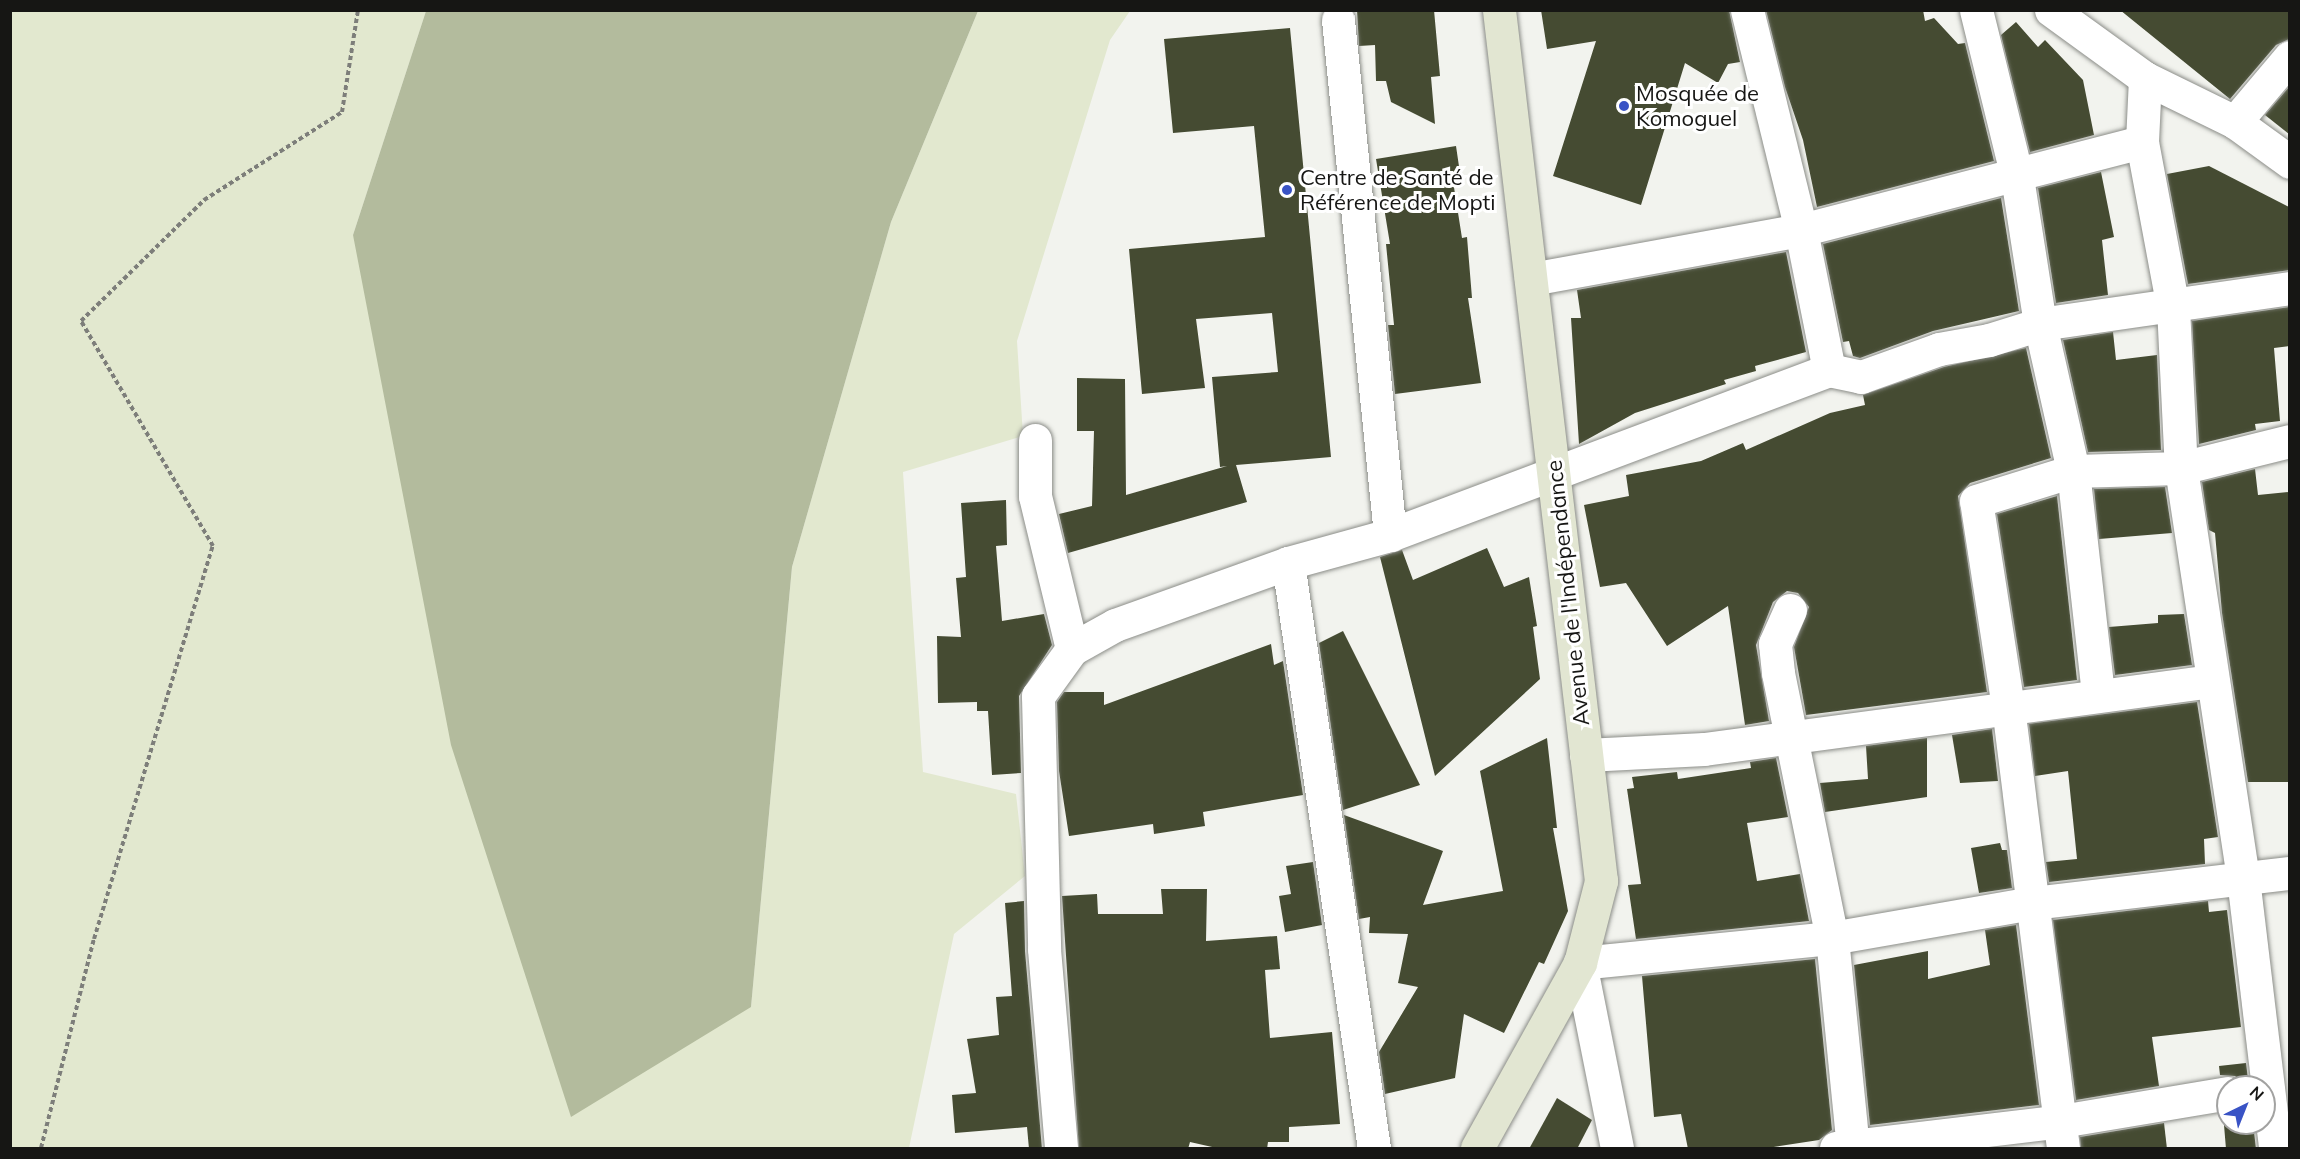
<!DOCTYPE html>
<html>
<head>
<meta charset="utf-8">
<style>
	body { margin:0 }
	#map { position:relative; width:2300px; height:1159px; overflow:hidden; background:#f2f3ee; font-family:Mulish,sans-serif }
	div>[style] { position:absolute }
	.green>* { inset:0; background:#e2e8cf }
	.water>* { inset:0; background:#b3bb9d }
	.building>* { inset:0; background:#454b32 }
	.path>* { height:4px; margin-top:-2px; transform-origin:0; background:repeating-linear-gradient(90deg,#7d7e7a 0 4.5px,transparent 0 7.5px) }
	.roads { filter:drop-shadow(0 0 2px #8b8d88) drop-shadow(0 0 2px #8b8d88) }
	.minor>* { height:33px; margin:-16.5px; padding:0 16.5px; transform-origin:16.5px; border-radius:16.5px; background:#fff }
	.tertiary>* { height:33px; margin:-16.5px; padding:0 16.5px; transform-origin:16.5px; border-radius:16.5px; background:#fff }
	.secondary>* { height:33px; margin:-16.5px; padding:0 16.5px; transform-origin:16.5px; border-radius:16.5px; background:#e2e6d2 }
	.dots>* { width:16px; height:16px; translate:-50% -50%; box-sizing:border-box; border:3px solid #fff; border-radius:50% }
	span { translate:-50% -50%; white-space:nowrap; text-align:center; line-height:1.15; -webkit-text-stroke:6px #fff; paint-order:stroke }
	.poi-label { font-size:22px; color:#161614 }
	.left { translate:0 -50%; text-align:left }
	.street-label { font-size:22px; color:#161614 }
	.frame { position:absolute; inset:0; border:12px solid #161614; pointer-events:none }
	.north { position:absolute; left:2216px; top:1075px; width:60px; height:60px; box-sizing:border-box; background:#fff; border:2px solid #a2a2a1; border-radius:50%; rotate:43deg; font-size:16px; font-weight:700; line-height:24px; text-align:center; color:#161614 }
	.north::after { content:''; display:block; margin:auto; width:21px; height:27px; background:#3953c5; clip-path:polygon(50% 0,100% 100%,50% 72%,0 100%) }
</style>
</head>
<body>
<div id="map">
	<div class="green">
		<i style="clip-path:polygon(10px 11px,426px 11px,353px 235px,751px 1007px,792px 567px,891px 222px,978px 11px,1130px 11px,1110px 40px,1017px 341px,1023px 436px,903px 472px,923px 772px,1016px 794px,1025px 876px,954px 934px,909px 1148px,11px 1148px)"></i>
	</div>
	<div class="water">
		<i style="clip-path:polygon(426px 11px,978px 11px,891px 222px,792px 567px,751px 1007px,571px 1117px,451px 745px,353px 235px)"></i>
	</div>
	<div class="building">
		<i style="clip-path:polygon(1357px 10px,1434px 10px,1440px 76px,1431px 77px,1435px 124px,1391px 102px,1386px 81px,1376px 81px,1375px 45px,1359px 46px)"></i>
		<i style="clip-path:polygon(1541px 10px,1729px 10px,1740px 62px,1728px 64px,1718px 83px,1685px 63px,1641px 205px,1553px 176px,1596px 41px,1547px 49px)"></i>
		<i style="clip-path:polygon(1766px 10px,1923px 10px,1925px 21px,1934px 18px,1958px 44px,1965px 43px,1994px 161px,1817px 207px,1803px 140px,1785px 87px)"></i>
		<i style="clip-path:polygon(2120px 10px,2289px 10px,2289px 39px,2276px 45px,2230px 99px)"></i>
		<i style="clip-path:polygon(2016px 22px,2038px 47px,2045px 40px,2083px 80px,2094px 135px,2030px 152px,2001px 35px)"></i>
		<i style="clip-path:polygon(1290px 28px,1331px 457px,1236px 465px,1247px 502px,1068px 553px,1059px 514px,1092px 506px,1094px 431px,1077px 431px,1077px 378px,1125px 379px,1126px 495px,1227px 466px,1220px 467px,1212px 377px,1278px 372px,1272px 313px,1196px 319px,1205px 388px,1142px 394px,1129px 249px,1265px 237px,1254px 126px,1173px 133px,1164px 39px)"></i>
		<i style="clip-path:polygon(2289px 87px,2289px 134px,2265px 115px)"></i>
		<i style="clip-path:polygon(1456px 146px,1461px 180px,1453px 181px,1462px 238px,1467px 237px,1472px 298px,1468px 298px,1481px 383px,1395px 394px,1388px 325px,1394px 325px,1386px 244px,1390px 244px,1376px 159px)"></i>
		<i style="clip-path:polygon(2209px 166px,2289px 207px,2289px 270px,2188px 284px,2167px 174px)"></i>
		<i style="clip-path:polygon(2101px 172px,2114px 237px,2102px 240px,2108px 295px,2056px 303px,2038px 188px)"></i>
		<i style="clip-path:polygon(2001px 198px,2019px 311px,1933px 331px,1860px 358px,1853px 356px,1849px 341px,1843px 342px,1823px 244px)"></i>
		<i style="clip-path:polygon(1786px 252px,1806px 352px,1755px 366px,1756px 371px,1724px 380px,1726px 384px,1635px 413px,1579px 444px,1571px 318px,1581px 318px,1577px 290px)"></i>
		<i style="clip-path:polygon(2289px 307px,2289px 346px,2274px 348px,2280px 421px,2255px 424px,2256px 430px,2199px 444px,2192px 321px)"></i>
		<i style="clip-path:polygon(2113px 332px,2116px 360px,2157px 355px,2161px 450px,2088px 452px,2063px 340px)"></i>
		<i style="clip-path:polygon(2026px 348px,2051px 458px,1970px 483px,1958px 496px,1987px 692px,1806px 715px,1794px 647px,1809px 607px,1798px 593px,1787px 591px,1773px 602px,1756px 645px,1769px 721px,1745px 725px,1728px 606px,1667px 646px,1626px 583px,1600px 587px,1584px 505px,1629px 496px,1626px 475px,1701px 461px,1743px 443px,1746px 450px,1830px 413px,1865px 405px,1863px 395px,1944px 367px)"></i>
		<i style="clip-path:polygon(2255px 469px,2258px 495px,2289px 492px,2289px 782px,2248px 782px,2222px 613px,2215px 533px,2209px 530px,2202px 482px)"></i>
		<i style="clip-path:polygon(2165px 487px,2172px 533px,2099px 539px,2094px 489px)"></i>
		<i style="clip-path:polygon(2057px 496px,2077px 680px,2024px 687px,1997px 514px)"></i>
		<i style="clip-path:polygon(1006px 500px,1007px 545px,996px 546px,1002px 621px,1044px 614px,1052px 645px,1019px 696px,1021px 773px,992px 775px,988px 711px,977px 711px,977px 702px,938px 703px,937px 636px,961px 637px,956px 578px,966px 577px,961px 503px)"></i>
		<i style="clip-path:polygon(1487px 548px,1504px 587px,1529px 577px,1537px 626px,1533px 627px,1540px 679px,1435px 776px,1380px 557px,1402px 550px,1413px 580px)"></i>
		<i style="clip-path:polygon(2184px 614px,2192px 665px,2115px 675px,2109px 627px,2158px 623px,2158px 615px)"></i>
		<i style="clip-path:polygon(1343px 631px,1420px 785px,1343px 810px,1319px 643px)"></i>
		<i style="clip-path:polygon(1271px 644px,1274px 665px,1283px 661px,1303px 795px,1203px 812px,1205px 826px,1154px 834px,1153px 824px,1069px 836px,1059px 771px,1057px 702px,1064px 692px,1104px 692px,1104px 705px)"></i>
		<i style="clip-path:polygon(2197px 702px,2218px 837px,2204px 839px,2205px 864px,2049px 882px,2046px 862px,2077px 859px,2068px 771px,2035px 776px,2029px 724px)"></i>
		<i style="clip-path:polygon(1992px 729px,1998px 781px,1960px 783px,1952px 735px)"></i>
		<i style="clip-path:polygon(1547px 738px,1557px 828px,1553px 828px,1568px 911px,1544px 964px,1539px 962px,1504px 1033px,1464px 1014px,1455px 1078px,1385px 1094px,1379px 1052px,1418px 987px,1398px 983px,1408px 934px,1369px 933px,1370px 917px,1359px 919px,1344px 815px,1443px 851px,1423px 905px,1503px 891px,1480px 771px)"></i>
		<i style="clip-path:polygon(1927px 738px,1927px 797px,1825px 812px,1820px 783px,1868px 779px,1866px 746px)"></i>
		<i style="clip-path:polygon(1776px 758px,1788px 817px,1747px 823px,1757px 881px,1800px 874px,1809px 921px,1636px 939px,1628px 885px,1641px 884px,1627px 789px,1634px 788px,1632px 777px,1677px 772px,1678px 779px,1751px 768px,1750px 762px)"></i>
		<i style="clip-path:polygon(2000px 843px,2002px 850px,2007px 850px,2012px 888px,1979px 893px,1971px 848px)"></i>
		<i style="clip-path:polygon(1313px 862px,1322px 925px,1285px 932px,1279px 896px,1291px 894px,1286px 866px)"></i>
		<i style="clip-path:polygon(1161px 889px,1207px 889px,1206px 941px,1277px 936px,1280px 969px,1265px 970px,1270px 1038px,1332px 1032px,1340px 1124px,1289px 1127px,1289px 1142px,1268px 1142px,1267px 1149px,1221px 1149px,1190px 1142px,1188px 1149px,1079px 1149px,1062px 896px,1097px 894px,1098px 914px,1163px 914px)"></i>
		<i style="clip-path:polygon(1024px 901px,1025px 951px,1042px 1149px,1029px 1149px,1027px 1127px,955px 1133px,952px 1095px,976px 1093px,967px 1039px,999px 1035px,996px 997px,1012px 996px,1005px 903px)"></i>
		<i style="clip-path:polygon(2208px 901px,2209px 912px,2227px 910px,2241px 1027px,2152px 1037px,2159px 1086px,2076px 1100px,2053px 920px)"></i>
		<i style="clip-path:polygon(2016px 925px,2039px 1105px,1870px 1125px,1854px 965px,1928px 951px,1928px 979px,1990px 965px,1985px 930px)"></i>
		<i style="clip-path:polygon(1815px 959px,1832px 1130px,1819px 1140px,1761px 1149px,1688px 1149px,1681px 1114px,1654px 1117px,1642px 976px)"></i>
		<i style="clip-path:polygon(2246px 1063px,2249px 1087px,2235px 1076px,2220px 1075px,2219px 1066px)"></i>
		<i style="clip-path:polygon(1557px 1098px,1592px 1120px,1577px 1149px,1529px 1149px)"></i>
		<i style="clip-path:polygon(2228px 1112px,2228px 1123px,2253px 1123px,2256px 1149px,2226px 1149px,2223px 1113px)"></i>
		<i style="clip-path:polygon(2164px 1123px,2167px 1149px,2081px 1149px,2080px 1137px)"></i>
	</div>
	<div class="path">
		<i style="left:41px;top:1148px;width:216px;rotate:-75.8deg"></i>
		<i style="left:94px;top:939px;width:411px;rotate:-73.2deg"></i>
		<i style="left:213px;top:546px;width:261px;rotate:-120.4deg"></i>
		<i style="left:81px;top:321px;width:173px;rotate:-44.5deg"></i>
		<i style="left:204px;top:200px;width:164px;rotate:-32.5deg"></i>
		<i style="left:342px;top:112px;width:103px;rotate:-81.1deg"></i>
	</div>
	<div class="roads">
		<div class="minor">
			<i style="left:1747px;top:10px;width:227px;rotate:76.2deg"></i>
			<i style="left:1801px;top:230px;width:143px;rotate:78.7deg"></i>
			<i style="left:1976px;top:10px;width:172px;rotate:76.2deg"></i>
			<i style="left:2017px;top:177px;width:149px;rotate:81.1deg"></i>
			<i style="left:2040px;top:324px;width:151px;rotate:77.3deg"></i>
			<i style="left:2073px;top:471px;width:225px;rotate:83.6deg"></i>
			<i style="left:1338px;top:20px;width:518px;rotate:84.23deg"></i>
			<i style="left:2145px;top:78px;width:64px;rotate:92.7deg"></i>
			<i style="left:2142px;top:142px;width:168px;rotate:79.4deg"></i>
			<i style="left:2173px;top:307px;width:161px;rotate:87.2deg"></i>
			<i style="left:2181px;top:468px;width:415px;rotate:81.4deg"></i>
			<i style="left:2243px;top:878px;width:272px;rotate:83.2deg"></i>
			<i style="left:2235px;top:122px;width:85px;rotate:-49.8deg"></i>
			<i style="left:1531px;top:279px;width:274px;rotate:-10.3deg"></i>
			<i style="left:1801px;top:230px;width:352px;rotate:-14.5deg"></i>
			<i style="left:1035px;top:440px;width:56px;rotate:90deg"></i>
			<i style="left:1035px;top:496px;width:157px;rotate:76.4deg"></i>
			<i style="left:1072px;top:649px;width:58px;rotate:125.9deg"></i>
			<i style="left:1038px;top:696px;width:253px;rotate:88.6deg"></i>
			<i style="left:1044px;top:949px;width:200px;rotate:85.1deg"></i>
			<i style="left:1288px;top:563px;width:591px;rotate:81.64deg"></i>
			<i style="left:1790px;top:610px;width:37px;rotate:114deg"></i>
			<i style="left:1775px;top:644px;width:29px;rotate:84deg"></i>
			<i style="left:1778px;top:673px;width:270px;rotate:78.5deg"></i>
			<i style="left:1832px;top:938px;width:211px;rotate:84.3deg"></i>
			<i style="left:1072px;top:649px;width:49px;rotate:-29.2deg"></i>
			<i style="left:1115px;top:625px;width:184px;rotate:-19.7deg"></i>
			<i style="left:1288px;top:563px;width:106px;rotate:-15.4deg"></i>
			<i style="left:1390px;top:535px;width:469px;rotate:-20.6deg"></i>
			<i style="left:1829px;top:370px;width:33px;rotate:12deg"></i>
			<i style="left:1861px;top:377px;width:83px;rotate:-19.7deg"></i>
			<i style="left:1939px;top:349px;width:51px;rotate:-10.2deg"></i>
			<i style="left:1989px;top:340px;width:53px;rotate:-17.4deg"></i>
			<i style="left:2040px;top:324px;width:253px;rotate:-8.2deg"></i>
			<i style="left:1586px;top:755px;width:118px;rotate:-2.9deg"></i>
			<i style="left:1704px;top:749px;width:513px;rotate:-7.62deg"></i>
			<i style="left:1617px;top:1148px;width:189px;rotate:-101.3deg"></i>
			<i style="left:1580px;top:963px;width:253px;rotate:-5.7deg"></i>
			<i style="left:1832px;top:938px;width:204px;rotate:-9.9deg"></i>
			<i style="left:2033px;top:903px;width:259px;rotate:-6.7deg"></i>
			<i style="left:1836px;top:1148px;width:227px;rotate:-6.8deg"></i>
			<i style="left:2061px;top:1121px;width:169px;rotate:-9.5deg"></i>
			<i style="left:2063px;top:1148px;width:444px;rotate:-97.1deg"></i>
			<i style="left:2008px;top:707px;width:208px;rotate:-98.8deg"></i>
			<i style="left:1976px;top:501px;width:102px;rotate:-17.2deg"></i>
			<i style="left:2073px;top:471px;width:108px;rotate:-1.6deg"></i>
			<i style="left:2181px;top:468px;width:112px;rotate:-13.9deg"></i>
		</div>
		<div class="tertiary">
			<i style="left:2051px;top:10px;width:116px;rotate:35.9deg"></i>
			<i style="left:2145px;top:78px;width:100px;rotate:26.1deg"></i>
			<i style="left:2235px;top:122px;width:68px;rotate:36deg"></i>
		</div>
		<div class="secondary">
			<i style="left:1477px;top:1148px;width:212px;rotate:-60.9deg"></i>
			<i style="left:1580px;top:963px;width:85px;rotate:-75.6deg"></i>
			<i style="left:1601px;top:881px;width:877px;rotate:-96.68deg"></i>
		</div>
	</div>
	<div class="dots">
		<i style="left:1624px;top:106px;background:#3953c5"></i>
		<i style="left:1287px;top:190px;background:#3953c5"></i>
	</div>
	<div class="poi-label">
		<span class="left" style="left:1636px;top:106px">Mosquée de<br>Komoguel</span>
		<span class="left" style="left:1300px;top:190px">Centre de Santé de<br>Référence de Mopti</span>
	</div>
	<div class="street-label">
		<span style="left:1568px;top:593px;rotate:-96deg">Avenue de l'Indépendance</span>
	</div>
	<div class="frame"></div>
	<div class="north">N</div>
</div>
</body>
</html>
